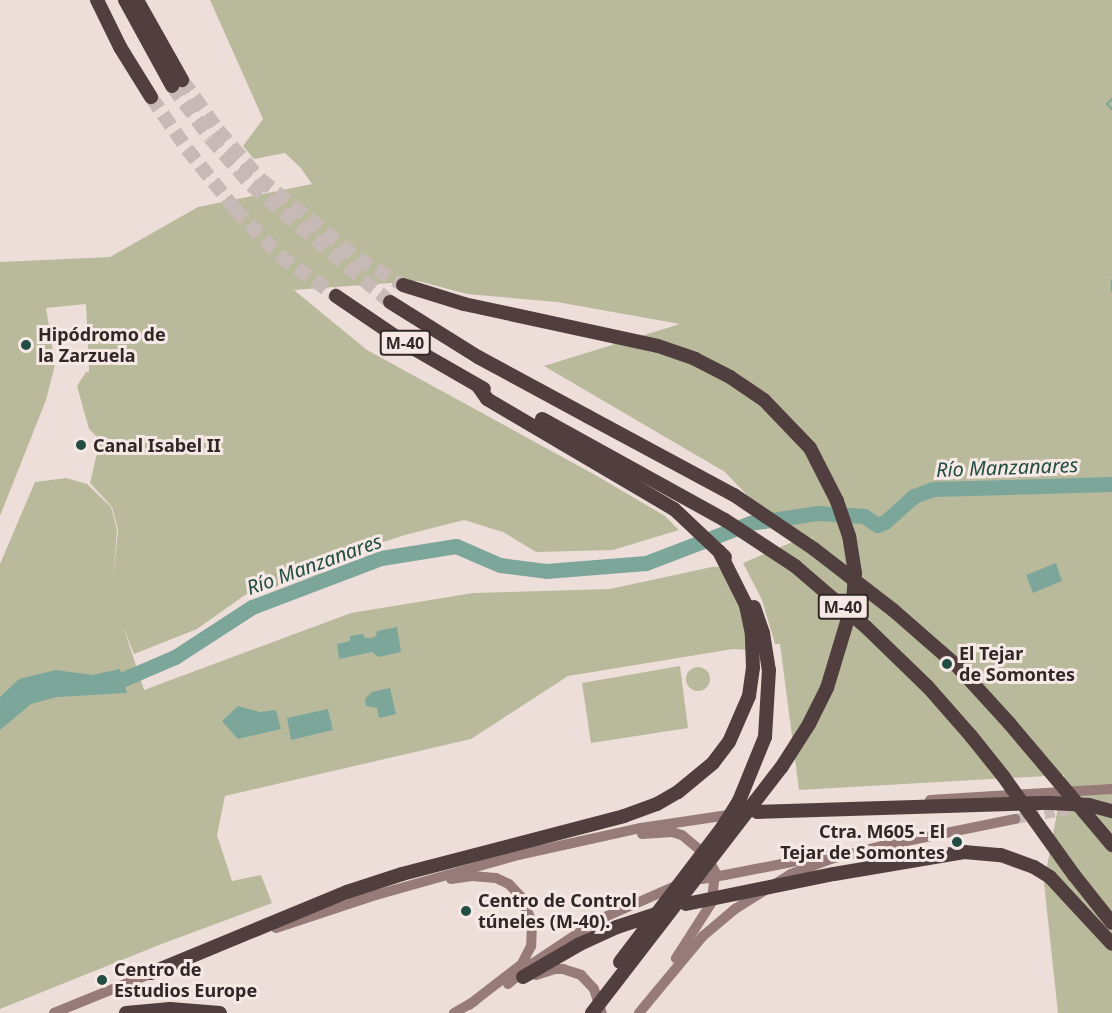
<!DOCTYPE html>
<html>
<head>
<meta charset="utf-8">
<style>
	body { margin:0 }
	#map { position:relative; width:1112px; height:1013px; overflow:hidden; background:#eddeda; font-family:"Noto Sans",sans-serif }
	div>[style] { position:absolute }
	.green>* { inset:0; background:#b9ba9c }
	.round { border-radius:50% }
	.water>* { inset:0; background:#7da69b }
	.stream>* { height:2px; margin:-1px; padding:0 1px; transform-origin:1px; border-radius:1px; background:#7da69b }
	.river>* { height:15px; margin:-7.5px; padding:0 7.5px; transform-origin:7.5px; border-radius:7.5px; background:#7da69b }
	.secondary-tunnel>* { height:10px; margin-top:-5px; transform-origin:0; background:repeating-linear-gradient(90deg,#c7b9b6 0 10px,transparent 0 15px) }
	.highway-tunnel>* { height:14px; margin-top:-7px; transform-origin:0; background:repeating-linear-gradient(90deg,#c7b9b6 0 14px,transparent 0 21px) }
	.secondary>* { height:10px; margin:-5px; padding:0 5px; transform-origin:5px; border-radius:5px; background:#967b79 }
	.highway>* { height:14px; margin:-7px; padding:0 7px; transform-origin:7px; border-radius:7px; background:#513f3f }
	.secondary-bridge>* { height:10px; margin:-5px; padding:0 5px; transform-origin:5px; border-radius:5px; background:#967b79 }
	.highway-bridge>* { height:14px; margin:-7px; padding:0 7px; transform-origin:7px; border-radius:7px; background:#513f3f }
	.dots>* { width:16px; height:16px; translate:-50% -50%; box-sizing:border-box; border:3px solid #f6e9e5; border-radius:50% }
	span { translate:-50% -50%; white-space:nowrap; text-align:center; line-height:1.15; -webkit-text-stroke:6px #f6e9e5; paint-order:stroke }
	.shield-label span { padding:2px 4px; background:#f6e9e5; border:2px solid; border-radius:4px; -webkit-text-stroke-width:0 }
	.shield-label { font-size:16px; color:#312727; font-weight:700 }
	.poi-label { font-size:18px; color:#312727; font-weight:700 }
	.left { translate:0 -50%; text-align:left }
	.right { translate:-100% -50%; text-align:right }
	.water-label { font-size:20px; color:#224d42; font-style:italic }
</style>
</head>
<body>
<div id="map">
	<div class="green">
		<i style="clip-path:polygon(210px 0,1112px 0,1112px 1013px,1058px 1013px,1044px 883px,1064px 775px,799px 790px,780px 644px,775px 644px,762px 600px,743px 563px,790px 543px,816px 537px,790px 540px,725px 472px,544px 366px,680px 324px,557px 302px,467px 294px,418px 281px,294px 290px,367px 350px,597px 476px,665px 516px,679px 530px,613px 550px,536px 552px,503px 532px,464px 520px,405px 535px,371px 546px,318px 575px,245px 595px,197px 629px,134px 654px,124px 629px,144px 690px,351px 613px,473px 593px,610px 589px,712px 567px,721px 567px,735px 593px,744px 619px,749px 650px,733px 649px,568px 676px,471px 739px,225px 796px,217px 835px,232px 881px,261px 875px,272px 903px,159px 945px,0 1009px,0 564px,35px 482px,66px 478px,87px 484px,111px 507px,117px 530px,113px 579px,118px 530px,112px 507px,90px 483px,98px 449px,97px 437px,89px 429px,77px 386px,86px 372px,89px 372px,86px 304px,46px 308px,55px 365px,46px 400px,0 516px,0 262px,110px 257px,198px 207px,312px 184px,300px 167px,285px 153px,254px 159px,243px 146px,263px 119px)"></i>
		<i style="clip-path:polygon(680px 666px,688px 728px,591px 743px,582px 683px)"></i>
		<i class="round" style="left:686px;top:667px;width:24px;height:24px"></i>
	</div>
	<div class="water">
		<i style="clip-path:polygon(1056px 563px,1062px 581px,1033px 593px,1026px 575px)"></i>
		<i style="clip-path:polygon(397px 627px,401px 652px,378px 657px,372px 652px,339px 659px,337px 644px,350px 641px,350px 636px,363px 634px,365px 638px,372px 638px,376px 636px,377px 631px)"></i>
		<i style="clip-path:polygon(120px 669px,127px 693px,57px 697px,31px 704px,0 730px,0 697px,19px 679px,56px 670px,92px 675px)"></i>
		<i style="clip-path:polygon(390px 688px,396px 714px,379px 718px,377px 708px,366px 706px,365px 699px,372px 692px)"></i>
		<i style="clip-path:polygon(238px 706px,260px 712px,276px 710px,281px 729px,238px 739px,222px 721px)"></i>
		<i style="clip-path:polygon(328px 709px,333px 730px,291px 740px,287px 718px)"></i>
	</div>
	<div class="stream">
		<i style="left:1112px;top:99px;width:7px;rotate:135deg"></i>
		<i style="left:1107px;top:104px;width:7px;rotate:45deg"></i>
		<i style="left:1112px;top:280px;width:11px;rotate:90deg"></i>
	</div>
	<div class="river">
		<i style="left:105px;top:683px;width:14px;rotate:-8deg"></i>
		<i style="left:119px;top:681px;width:61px;rotate:-23.2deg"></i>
		<i style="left:175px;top:657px;width:92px;rotate:-33deg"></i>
		<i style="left:252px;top:607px;width:138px;rotate:-20.8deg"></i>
		<i style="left:381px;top:558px;width:76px;rotate:-9.1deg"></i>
		<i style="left:456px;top:546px;width:48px;rotate:23.4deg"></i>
		<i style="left:500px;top:565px;width:46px;rotate:7.4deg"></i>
		<i style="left:546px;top:571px;width:100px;rotate:-4.6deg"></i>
		<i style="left:646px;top:563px;width:111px;rotate:-21deg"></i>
		<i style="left:750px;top:523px;width:69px;rotate:-8.4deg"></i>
		<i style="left:818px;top:513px;width:46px;rotate:3.7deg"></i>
		<i style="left:864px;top:516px;width:16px;rotate:35deg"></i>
		<i style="left:877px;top:525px;width:9px;rotate:-21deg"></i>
		<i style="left:885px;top:522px;width:39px;rotate:-42deg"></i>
		<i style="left:914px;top:496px;width:20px;rotate:-20deg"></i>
		<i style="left:933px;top:489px;width:179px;rotate:-1.6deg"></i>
	</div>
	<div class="secondary-tunnel">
		<i style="left:1015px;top:819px;width:66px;rotate:-9.6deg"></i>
	</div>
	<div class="highway-tunnel">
		<i style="left:182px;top:80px;width:62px;rotate:54.2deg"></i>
		<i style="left:218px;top:130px;width:65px;rotate:49.4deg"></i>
		<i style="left:260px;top:179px;width:127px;rotate:39.2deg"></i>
		<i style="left:358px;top:259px;width:52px;rotate:30deg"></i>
		<i style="left:172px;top:86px;width:64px;rotate:53.8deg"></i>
		<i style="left:210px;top:138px;width:62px;rotate:48.9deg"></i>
		<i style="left:251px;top:185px;width:182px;rotate:40.1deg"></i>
		<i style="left:151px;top:97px;width:63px;rotate:55.3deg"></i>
		<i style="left:187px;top:149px;width:77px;rotate:51.3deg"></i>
		<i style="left:235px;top:209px;width:65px;rotate:46.2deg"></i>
		<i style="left:280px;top:256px;width:69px;rotate:35.5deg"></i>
	</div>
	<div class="secondary">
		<i style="left:930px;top:800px;width:182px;rotate:-3.5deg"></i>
		<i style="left:642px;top:834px;width:30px;rotate:-4deg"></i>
		<i style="left:672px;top:832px;width:10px;rotate:17deg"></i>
		<i style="left:682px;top:835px;width:33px;rotate:40deg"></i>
		<i style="left:707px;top:856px;width:18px;rotate:63deg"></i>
		<i style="left:715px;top:872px;width:30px;rotate:96deg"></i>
		<i style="left:712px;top:902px;width:67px;rotate:122.7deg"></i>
		<i style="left:725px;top:875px;width:105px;rotate:-11deg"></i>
		<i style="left:451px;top:879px;width:21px;rotate:-8deg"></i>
		<i style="left:472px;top:876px;width:24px;rotate:5deg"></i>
		<i style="left:496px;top:878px;width:14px;rotate:25deg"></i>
		<i style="left:509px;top:884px;width:18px;rotate:47deg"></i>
		<i style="left:521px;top:897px;width:27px;rotate:66deg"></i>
		<i style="left:532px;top:922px;width:24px;rotate:92deg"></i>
		<i style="left:531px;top:946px;width:20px;rotate:117deg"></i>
		<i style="left:522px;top:964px;width:67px;rotate:142.3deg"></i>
		<i style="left:276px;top:928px;width:105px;rotate:-18.3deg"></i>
		<i style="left:376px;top:895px;width:148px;rotate:-15.7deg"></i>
		<i style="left:518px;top:855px;width:126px;rotate:-12.4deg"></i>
		<i style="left:641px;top:828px;width:95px;rotate:-8.5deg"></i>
		<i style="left:536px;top:975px;width:19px;rotate:-18deg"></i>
		<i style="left:554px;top:969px;width:9px"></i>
		<i style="left:563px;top:969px;width:19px;rotate:18deg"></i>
		<i style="left:581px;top:975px;width:19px;rotate:47deg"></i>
		<i style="left:594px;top:989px;width:25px;rotate:72deg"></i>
		<i style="left:508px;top:984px;width:31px;rotate:-40deg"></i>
		<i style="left:532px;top:964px;width:79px;rotate:-33.7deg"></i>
		<i style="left:598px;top:920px;width:90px;rotate:-23.7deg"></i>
		<i style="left:54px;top:1013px;width:111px;rotate:-22.2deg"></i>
		<i style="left:454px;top:1013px;width:24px;rotate:-30deg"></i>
		<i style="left:639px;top:1013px;width:100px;rotate:-50.3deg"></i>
		<i style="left:703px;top:936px;width:42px;rotate:-40.2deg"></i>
		<i style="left:735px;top:909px;width:66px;rotate:-32deg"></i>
		<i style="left:791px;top:874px;width:43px;rotate:-20.6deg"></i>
		<i style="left:831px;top:859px;width:53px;rotate:-14.3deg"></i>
		<i style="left:882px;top:846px;width:136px;rotate:-11.5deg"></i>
	</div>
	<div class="highway">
		<i style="left:97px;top:0;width:52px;rotate:63.9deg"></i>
		<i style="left:120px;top:47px;width:59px;rotate:58.2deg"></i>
		<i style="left:125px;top:0;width:98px;rotate:61.3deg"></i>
		<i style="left:137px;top:0;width:92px;rotate:60.6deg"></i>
		<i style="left:403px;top:285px;width:64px;rotate:17.3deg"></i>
		<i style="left:464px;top:304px;width:198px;rotate:12.2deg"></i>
		<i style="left:658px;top:346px;width:39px;rotate:19deg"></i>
		<i style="left:695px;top:359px;width:39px;rotate:27deg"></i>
		<i style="left:730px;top:377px;width:41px;rotate:34.1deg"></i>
		<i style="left:764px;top:400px;width:66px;rotate:46.2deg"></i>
		<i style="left:336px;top:296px;width:91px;rotate:34.2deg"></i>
		<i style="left:411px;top:347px;width:84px;rotate:29.9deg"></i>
		<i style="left:390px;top:302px;width:104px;rotate:32deg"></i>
		<i style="left:478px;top:357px;width:124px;rotate:28.4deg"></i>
		<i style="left:478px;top:386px;width:16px;rotate:55deg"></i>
		<i style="left:487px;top:399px;width:217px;rotate:30.5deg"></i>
		<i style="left:674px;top:509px;width:70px;rotate:43.3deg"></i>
		<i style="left:754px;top:607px;width:28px;rotate:71deg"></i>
		<i style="left:763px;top:633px;width:37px;rotate:81deg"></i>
		<i style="left:757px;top:812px;width:293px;rotate:-1.8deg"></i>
		<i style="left:1050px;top:803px;width:39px;rotate:3deg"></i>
		<i style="left:1089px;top:805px;width:24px;rotate:15deg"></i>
		<i style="left:834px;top:874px;width:132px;rotate:-9.6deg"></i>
		<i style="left:964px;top:852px;width:37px;rotate:5deg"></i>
		<i style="left:1001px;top:855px;width:35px;rotate:20deg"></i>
		<i style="left:1034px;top:867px;width:19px;rotate:32deg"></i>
		<i style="left:1050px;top:877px;width:91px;rotate:47.2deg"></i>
		<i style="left:1074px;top:875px;width:61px;rotate:51.6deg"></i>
		<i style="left:151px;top:973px;width:212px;rotate:-22.5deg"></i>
		<i style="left:347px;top:892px;width:58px;rotate:-18.1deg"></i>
		<i style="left:402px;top:874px;width:229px;rotate:-14.6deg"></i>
		<i style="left:624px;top:816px;width:35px;rotate:-20deg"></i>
		<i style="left:657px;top:804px;width:24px;rotate:-30deg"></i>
		<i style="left:678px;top:792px;width:45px;rotate:-39.6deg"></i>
		<i style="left:713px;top:763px;width:26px;rotate:-53deg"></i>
		<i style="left:729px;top:742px;width:50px;rotate:-66.5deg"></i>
		<i style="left:749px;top:696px;width:28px;rotate:-82deg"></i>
		<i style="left:753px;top:668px;width:34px;rotate:-92deg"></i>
		<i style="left:752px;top:634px;width:30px;rotate:-102deg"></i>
		<i style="left:746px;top:605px;width:60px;rotate:-116.6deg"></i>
		<i style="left:523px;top:977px;width:66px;rotate:-30.1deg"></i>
		<i style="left:580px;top:944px;width:41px;rotate:-24.7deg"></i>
		<i style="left:617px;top:927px;width:47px;rotate:-18.4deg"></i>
		<i style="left:126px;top:1013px;width:44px;rotate:-5.2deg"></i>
		<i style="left:170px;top:1009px;width:50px;rotate:4.6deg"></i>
	</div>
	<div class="secondary-bridge">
		<i style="left:702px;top:879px;width:23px;rotate:-10deg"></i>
	</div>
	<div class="highway-bridge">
		<i style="left:587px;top:416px;width:167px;rotate:28.3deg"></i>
		<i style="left:734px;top:495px;width:97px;rotate:34deg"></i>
		<i style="left:814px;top:549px;width:100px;rotate:37.7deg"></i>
		<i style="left:893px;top:610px;width:84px;rotate:41.1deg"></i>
		<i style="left:956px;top:665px;width:79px;rotate:47.6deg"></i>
		<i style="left:1009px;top:723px;width:160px;rotate:49.8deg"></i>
		<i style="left:542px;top:419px;width:209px;rotate:28.9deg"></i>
		<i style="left:725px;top:520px;width:84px;rotate:33.3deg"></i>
		<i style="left:795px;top:566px;width:94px;rotate:40.7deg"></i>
		<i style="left:866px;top:627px;width:86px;rotate:44.1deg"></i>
		<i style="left:928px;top:687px;width:65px;rotate:48.7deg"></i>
		<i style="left:971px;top:736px;width:51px;rotate:51.3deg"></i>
		<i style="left:1003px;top:776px;width:122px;rotate:54.4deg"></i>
		<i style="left:686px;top:904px;width:151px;rotate:-11.5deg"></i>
		<i style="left:620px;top:962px;width:168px;rotate:-52.7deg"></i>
		<i style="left:722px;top:828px;width:32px;rotate:-58deg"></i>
		<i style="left:739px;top:801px;width:69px;rotate:-67.9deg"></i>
		<i style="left:765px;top:737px;width:67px;rotate:-86.6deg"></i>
		<i style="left:592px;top:1013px;width:309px;rotate:-52.4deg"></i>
		<i style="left:781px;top:768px;width:52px;rotate:-57.5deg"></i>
		<i style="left:809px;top:724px;width:40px;rotate:-63.4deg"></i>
		<i style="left:827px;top:688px;width:90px;rotate:-73.2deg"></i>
		<i style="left:853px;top:602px;width:29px;rotate:-86deg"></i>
		<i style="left:855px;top:573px;width:37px;rotate:-99deg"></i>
		<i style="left:849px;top:536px;width:37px;rotate:-109deg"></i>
		<i style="left:837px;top:501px;width:59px;rotate:-117deg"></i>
	</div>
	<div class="dots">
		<i style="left:26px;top:345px;background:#224d42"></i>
		<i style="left:81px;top:445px;background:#224d42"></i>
		<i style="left:947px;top:664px;background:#224d42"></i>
		<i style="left:957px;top:842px;background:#224d42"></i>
		<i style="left:466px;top:911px;background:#224d42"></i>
		<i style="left:102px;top:980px;background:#224d42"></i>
	</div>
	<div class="shield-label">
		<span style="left:405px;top:343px">M-40</span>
		<span style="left:843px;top:607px">M-40</span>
	</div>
	<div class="poi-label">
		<span class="left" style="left:38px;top:345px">Hipódromo de<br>la Zarzuela</span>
		<span class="left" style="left:93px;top:445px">Canal Isabel II</span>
		<span class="left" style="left:959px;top:664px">El Tejar<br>de Somontes</span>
		<span class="right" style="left:945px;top:842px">Ctra. M605 - El<br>Tejar de Somontes</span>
		<span class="left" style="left:478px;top:911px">Centro de Control<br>túneles (M-40).</span>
		<span class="left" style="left:114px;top:980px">Centro de<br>Estudios Europe</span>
	</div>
	<div class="water-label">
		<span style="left:1007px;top:467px;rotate:-2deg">Río Manzanares</span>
		<span style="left:314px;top:564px;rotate:-20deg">Río Manzanares</span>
	</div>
</div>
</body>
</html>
